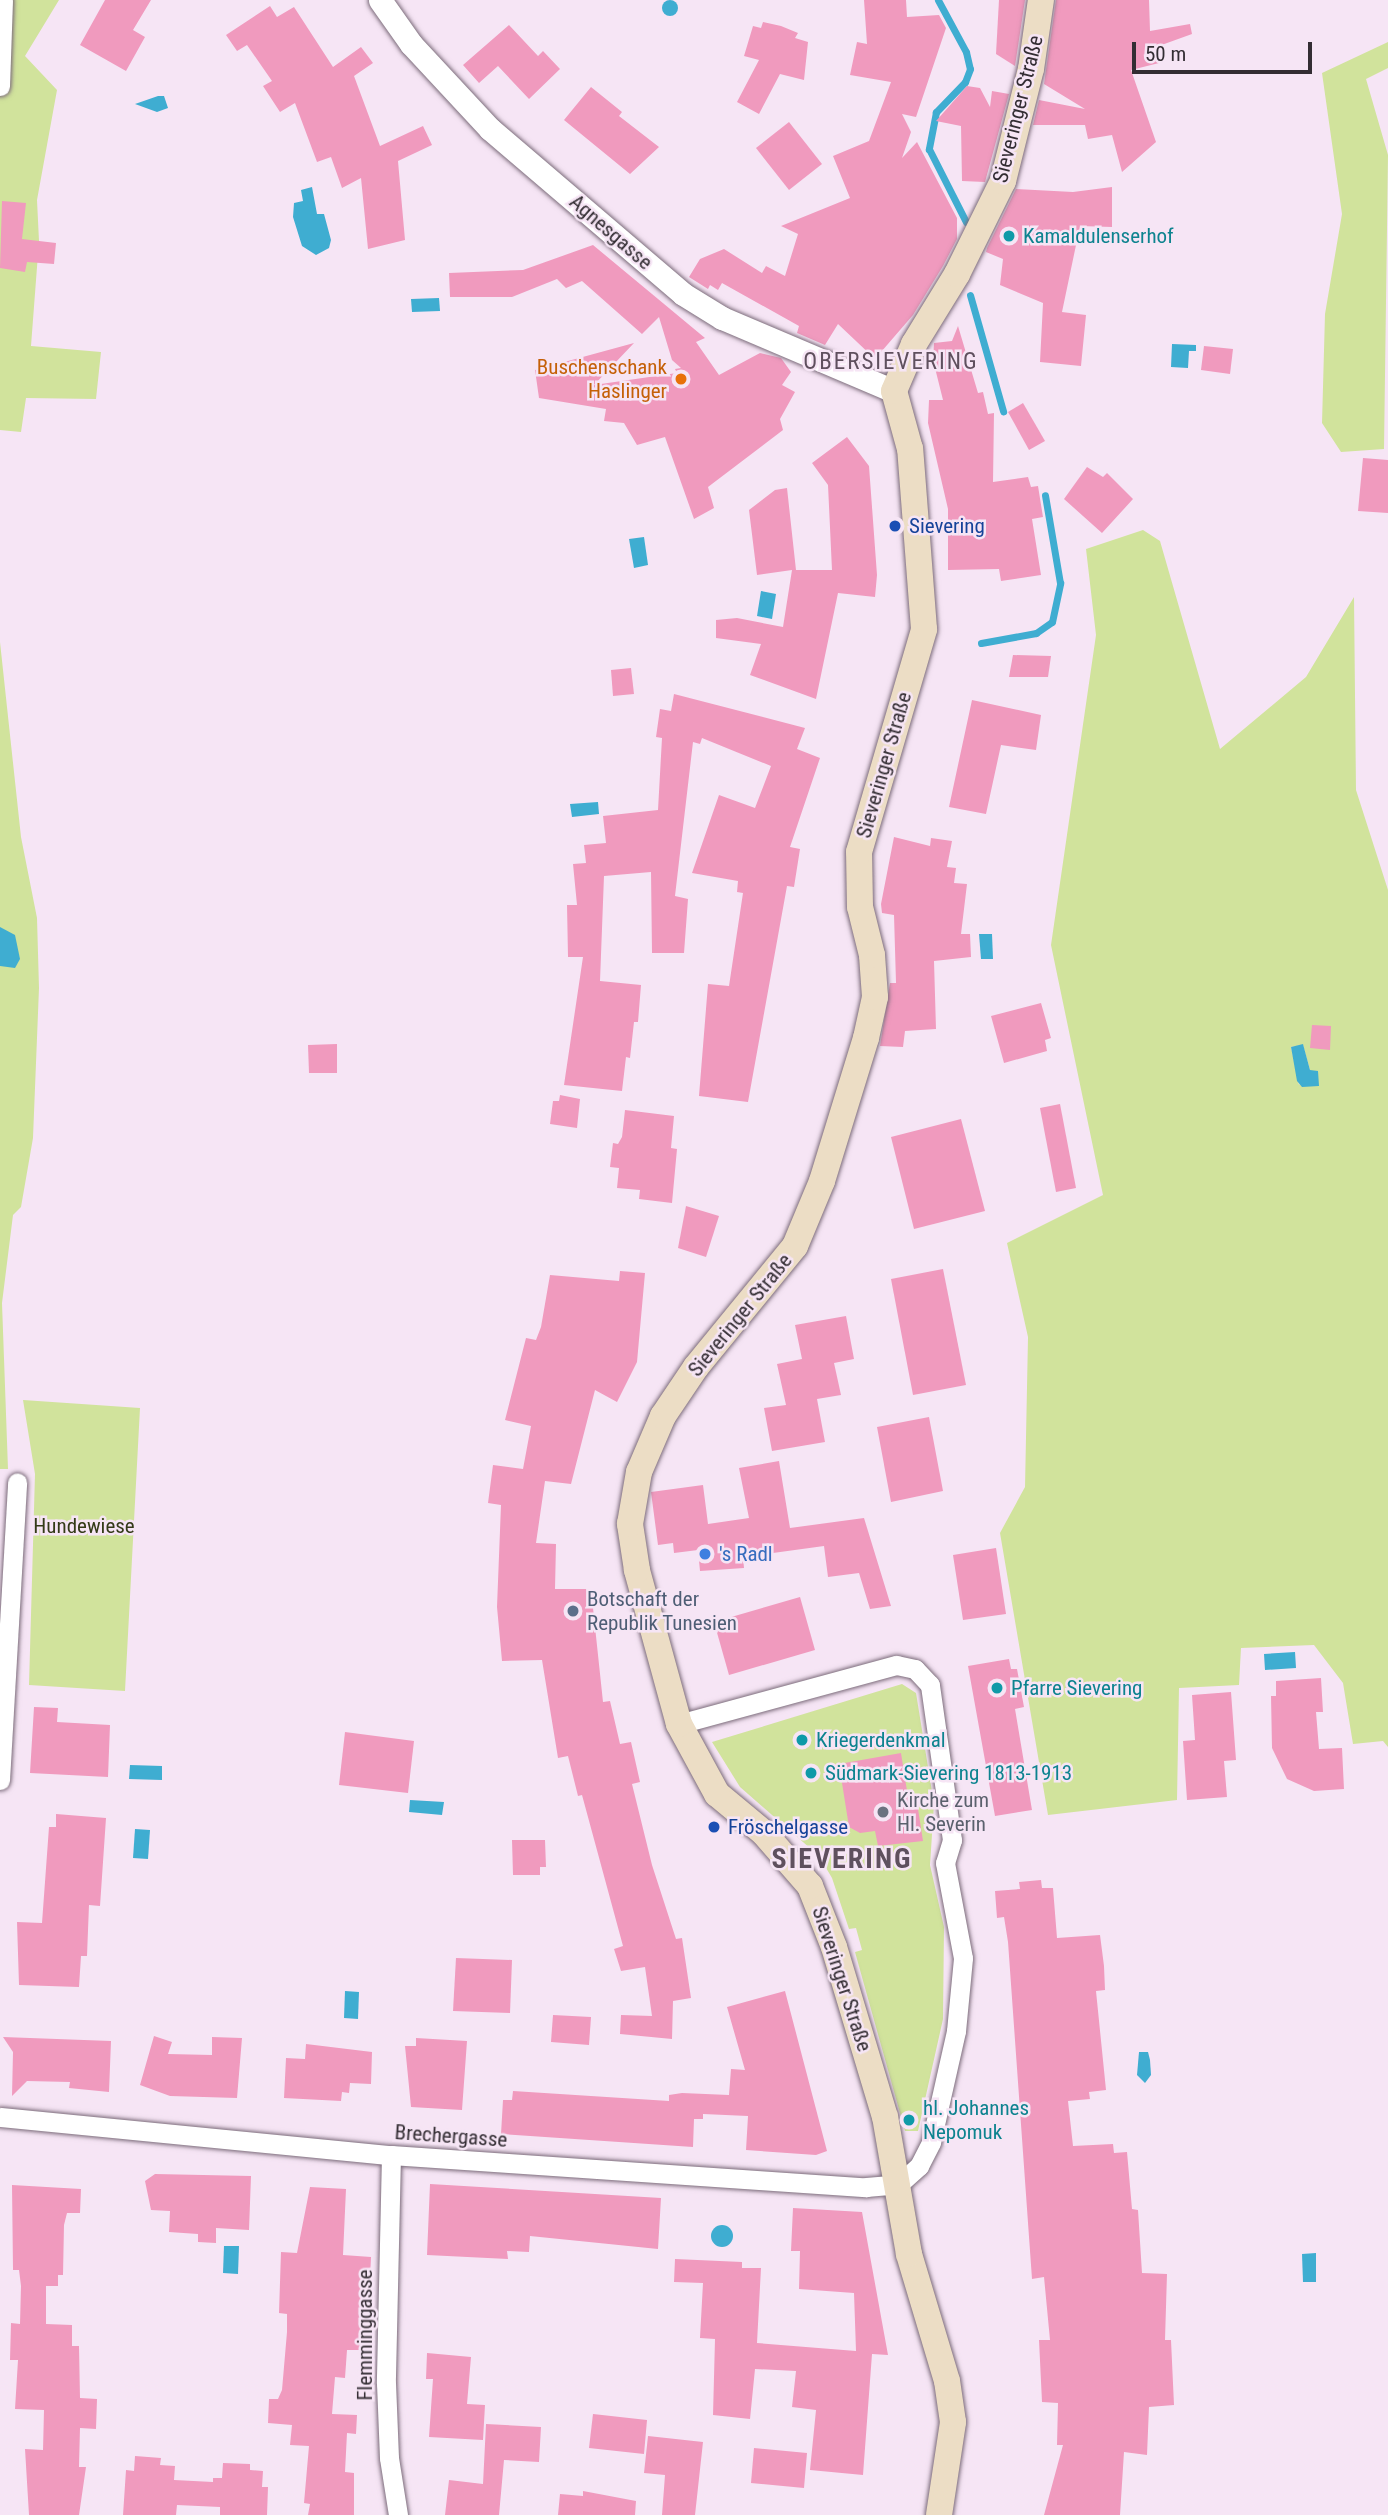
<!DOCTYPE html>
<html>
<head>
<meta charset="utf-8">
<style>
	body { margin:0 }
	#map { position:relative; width:1388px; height:2515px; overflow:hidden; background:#f6e5f5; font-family:"Roboto Condensed",sans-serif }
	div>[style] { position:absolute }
	.green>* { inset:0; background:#d1e39c }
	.water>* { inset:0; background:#3fadd1 }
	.round { border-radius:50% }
	.stream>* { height:7px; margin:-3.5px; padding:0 3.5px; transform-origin:3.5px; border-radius:3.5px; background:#3fadd1 }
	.building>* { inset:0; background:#f09abe }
	.roads { filter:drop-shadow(0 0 2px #7c6c7b) drop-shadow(0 0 2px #7c6c7b) }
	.minor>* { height:19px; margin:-9.5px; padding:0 9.5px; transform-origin:9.5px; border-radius:9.5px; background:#fff }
	.tertiary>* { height:23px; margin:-11.5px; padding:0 11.5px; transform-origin:11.5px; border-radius:11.5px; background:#fff }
	.secondary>* { height:26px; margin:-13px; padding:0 13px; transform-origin:13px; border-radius:13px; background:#ecddc5 }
	.dots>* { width:19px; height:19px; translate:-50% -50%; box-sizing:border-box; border:4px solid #f6e5f5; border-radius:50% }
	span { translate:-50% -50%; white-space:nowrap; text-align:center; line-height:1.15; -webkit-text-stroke:5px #f6e5f5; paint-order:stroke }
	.street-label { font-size:21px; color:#332d33 }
	.culture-label { font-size:21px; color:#0d838f }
	.left { translate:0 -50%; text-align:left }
	.food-label { font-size:21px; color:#c56008 }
	.right { translate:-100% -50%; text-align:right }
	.transit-label { font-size:21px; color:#164399 }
	.park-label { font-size:21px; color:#343b18 }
	.shop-label { font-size:21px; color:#366cbe }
	.service-label { font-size:21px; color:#4e5e75 }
	.worship-label { font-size:21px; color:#5b616d }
	.neighbourhood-label { font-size:23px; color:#5f505e; letter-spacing:2px }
	.district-label { font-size:28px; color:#5f505e; font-weight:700; letter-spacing:2px }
	.scale { position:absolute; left:1132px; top:42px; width:180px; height:32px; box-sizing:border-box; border:4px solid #332d33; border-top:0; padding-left:9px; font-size:21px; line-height:24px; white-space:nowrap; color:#332d33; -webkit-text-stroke:5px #f6e5f5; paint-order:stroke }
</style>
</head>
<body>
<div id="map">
	<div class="green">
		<i style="clip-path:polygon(0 0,59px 0,25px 56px,57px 90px,37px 200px,39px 241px,31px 346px,101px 352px,96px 399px,26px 398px,21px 432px,0 430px)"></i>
		<i style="clip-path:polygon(1388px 42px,1388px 68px,1366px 79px,1388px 155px,1384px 449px,1341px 452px,1322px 423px,1325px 314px,1342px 214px,1322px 73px)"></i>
		<i style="clip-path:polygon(evenodd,1143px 530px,1160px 541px,1220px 749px,1306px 677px,1354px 597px,1356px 790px,1388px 890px,1388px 1747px,1383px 1741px,1353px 1744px,1343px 1683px,1314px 1645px,1241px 1648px,1239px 1685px,1179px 1688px,1177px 1800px,1048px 1815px,1000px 1533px,1025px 1487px,1028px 1337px,1007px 1243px,1103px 1195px,1051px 945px,1096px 635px,1086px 549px,1143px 530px,1303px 1045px,1310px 1070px,1299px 1085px,1291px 1047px,1303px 1045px)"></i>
		<i style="clip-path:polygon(0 642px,21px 837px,37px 918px,39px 988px,33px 1138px,21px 1207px,13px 1215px,2px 1303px,8px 1469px,0 1469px)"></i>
		<i style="clip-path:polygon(23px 1400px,140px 1408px,125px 1691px,29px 1685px,35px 1474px)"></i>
		<i style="clip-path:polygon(902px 1684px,916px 1693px,934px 1804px,930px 1865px,944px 1927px,943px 2019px,918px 2131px,905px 2131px,855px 1952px,862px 1950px,856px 1928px,849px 1929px,832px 1878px,819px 1856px,740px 1787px,712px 1742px)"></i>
	</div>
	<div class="water">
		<i class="round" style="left:662px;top:0;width:16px;height:16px"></i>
		<i style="clip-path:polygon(158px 96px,164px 96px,168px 108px,157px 112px,135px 104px)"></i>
		<i style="clip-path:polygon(312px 187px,317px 214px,324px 214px,331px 240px,329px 248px,316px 255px,302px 246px,293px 217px,294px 203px,303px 201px,301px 190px)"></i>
		<i style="clip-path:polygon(439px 298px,440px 311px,412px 312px,411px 299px)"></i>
		<i style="clip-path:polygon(1172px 344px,1196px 345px,1196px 351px,1189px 351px,1188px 368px,1171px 367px)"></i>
		<i style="clip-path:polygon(644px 537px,648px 565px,634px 568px,629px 539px)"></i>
		<i style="clip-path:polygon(761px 591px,776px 594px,772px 619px,757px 616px)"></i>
		<i style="clip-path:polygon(598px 802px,599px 814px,572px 817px,570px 804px)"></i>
		<i style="clip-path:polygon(0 927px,15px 935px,20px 959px,15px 968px,0 966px)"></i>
		<i style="clip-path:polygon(992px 934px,993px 959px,981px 959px,979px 934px)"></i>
		<i style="clip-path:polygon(1303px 1044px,1310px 1070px,1318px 1071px,1319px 1086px,1302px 1087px,1297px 1081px,1291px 1047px)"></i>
		<i style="clip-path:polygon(1295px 1652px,1296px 1668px,1265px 1670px,1264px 1654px)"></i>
		<i style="clip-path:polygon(130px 1765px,162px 1766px,162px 1780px,129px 1779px)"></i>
		<i style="clip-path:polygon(410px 1800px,444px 1802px,442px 1815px,409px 1812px)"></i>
		<i style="clip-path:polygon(135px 1829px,150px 1830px,148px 1859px,133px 1858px)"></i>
		<i style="clip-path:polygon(345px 1991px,359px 1992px,358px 2019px,344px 2018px)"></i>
		<i style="clip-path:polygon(1139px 2052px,1148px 2052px,1150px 2060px,1151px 2075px,1145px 2083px,1137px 2075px)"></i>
		<i class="round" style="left:711px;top:2225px;width:22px;height:22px"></i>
		<i style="clip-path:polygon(224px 2246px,239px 2246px,238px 2274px,223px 2273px)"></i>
		<i style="clip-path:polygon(1316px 2253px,1316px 2282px,1303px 2282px,1302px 2254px)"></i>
	</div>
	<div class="stream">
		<i style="left:938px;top:0;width:59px;rotate:61.7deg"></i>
		<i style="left:966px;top:52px;width:17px;rotate:77deg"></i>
		<i style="left:970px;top:69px;width:14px;rotate:111deg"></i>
		<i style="left:965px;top:82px;width:42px;rotate:134deg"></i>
		<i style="left:936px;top:112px;width:38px;rotate:101deg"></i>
		<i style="left:929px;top:149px;width:82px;rotate:63.1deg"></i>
		<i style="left:970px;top:295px;width:121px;rotate:74.1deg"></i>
		<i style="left:981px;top:643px;width:56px;rotate:-10.3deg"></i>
		<i style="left:1036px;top:633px;width:19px;rotate:-35deg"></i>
		<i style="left:1052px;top:622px;width:40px;rotate:-78deg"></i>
		<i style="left:1060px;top:583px;width:89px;rotate:-99.7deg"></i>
	</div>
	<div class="building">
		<i style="clip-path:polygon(105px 0,151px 0,133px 30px,145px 37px,126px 71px,80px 45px)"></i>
		<i style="clip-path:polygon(864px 0,906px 0,907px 17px,939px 15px,946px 28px,916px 117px,902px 114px,911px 132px,902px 158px,917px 142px,957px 218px,957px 239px,943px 266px,913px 315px,875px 359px,838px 324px,825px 345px,797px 333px,799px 326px,722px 283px,718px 290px,710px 285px,708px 289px,689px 277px,700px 259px,724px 249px,762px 273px,766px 266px,785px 276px,798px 234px,781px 226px,850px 198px,833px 156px,869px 141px,891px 82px,850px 75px,857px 42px,867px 44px)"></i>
		<i style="clip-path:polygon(999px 0,1025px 0,1015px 66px,996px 54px)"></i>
		<i style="clip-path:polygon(1056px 0,1149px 0,1150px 31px,1190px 24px,1192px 34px,1156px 47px,1159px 63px,1131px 70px,1156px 142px,1122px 172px,1112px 135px,1088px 139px,1085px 125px,1033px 125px,1039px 100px,1085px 109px,1044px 84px)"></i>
		<i style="clip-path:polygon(270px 6px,277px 17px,294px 7px,333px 67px,361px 47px,373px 63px,354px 76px,380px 146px,423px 126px,432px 145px,398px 161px,405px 240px,368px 249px,361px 178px,342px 188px,331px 157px,317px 162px,295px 103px,280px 112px,263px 86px,272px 81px,247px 45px,237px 51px,226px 35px)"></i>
		<i style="clip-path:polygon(763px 22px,781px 26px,798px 33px,795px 38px,808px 42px,804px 80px,780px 74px,759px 114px,737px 102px,759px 60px,744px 56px,753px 26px,761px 28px)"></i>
		<i style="clip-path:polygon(509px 25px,538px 56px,543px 51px,560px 69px,529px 99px,498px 66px,479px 83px,463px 65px)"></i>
		<i style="clip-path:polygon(967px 86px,980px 88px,990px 107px,992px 91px,1009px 94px,985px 182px,962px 181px,961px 126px,936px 121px)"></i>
		<i style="clip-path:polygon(591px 87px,622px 112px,619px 116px,659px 147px,630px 174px,564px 120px)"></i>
		<i style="clip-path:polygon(789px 122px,822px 164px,789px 190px,756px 148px)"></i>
		<i style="clip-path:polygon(1112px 187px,1112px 227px,1080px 226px,1062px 312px,1086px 315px,1081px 366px,1040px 362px,1043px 303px,1000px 285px,1003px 259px,986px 252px,987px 248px,1016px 189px,1073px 192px)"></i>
		<i style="clip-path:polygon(2px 201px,26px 203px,22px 239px,56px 243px,54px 264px,27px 262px,25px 272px,0 268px)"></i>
		<i style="clip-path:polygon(593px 245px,705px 338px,696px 342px,719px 375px,760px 353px,781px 358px,791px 372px,782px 385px,795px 392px,780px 419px,783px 430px,708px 487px,714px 508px,694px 519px,665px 437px,637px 445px,624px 423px,604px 421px,606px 409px,539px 398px,535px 370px,634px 343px,594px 385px,677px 373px,675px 369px,681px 368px,672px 360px,659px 317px,642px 334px,582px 281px,566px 288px,557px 279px,512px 297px,450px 297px,449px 273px,523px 270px)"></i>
		<i style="clip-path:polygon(958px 326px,978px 393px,983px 392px,988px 414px,994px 413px,993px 482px,1028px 477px,1031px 487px,1038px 486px,1043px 517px,1032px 519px,1041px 575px,1001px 581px,999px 569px,948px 570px,948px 509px,928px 423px,929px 400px,943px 400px,933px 360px,934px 343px,952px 341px)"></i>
		<i style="clip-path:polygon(1204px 346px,1233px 349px,1230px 374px,1201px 370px)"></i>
		<i style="clip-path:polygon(1023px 403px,1045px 441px,1029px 450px,1008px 412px)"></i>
		<i style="clip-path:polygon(847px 437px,869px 466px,877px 575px,875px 597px,838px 593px,816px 699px,750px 675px,761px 644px,716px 638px,716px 620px,737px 618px,783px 627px,792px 570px,757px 575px,749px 510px,775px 490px,787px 488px,796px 570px,832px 570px,828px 485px,812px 463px)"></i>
		<i style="clip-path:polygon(1363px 458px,1388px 460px,1388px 513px,1358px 511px)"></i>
		<i style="clip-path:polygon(1087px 467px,1103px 477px,1107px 473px,1133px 499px,1102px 533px,1064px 499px)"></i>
		<i style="clip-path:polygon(1013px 655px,1051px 656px,1048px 677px,1009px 677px)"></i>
		<i style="clip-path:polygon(631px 668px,634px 694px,613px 696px,611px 670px)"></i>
		<i style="clip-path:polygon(674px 694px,805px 728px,797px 749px,820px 758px,790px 847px,800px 849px,794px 887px,787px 886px,748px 1102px,699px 1096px,708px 984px,729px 986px,743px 893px,737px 892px,738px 881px,692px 873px,719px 795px,755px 808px,771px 766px,702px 738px,700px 744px,693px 742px,675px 896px,688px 899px,684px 953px,652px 953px,651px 872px,604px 876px,600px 981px,641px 985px,638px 1022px,634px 1022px,630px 1058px,626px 1057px,622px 1091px,564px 1085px,583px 957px,568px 957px,567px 905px,577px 905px,573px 864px,586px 863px,584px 845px,606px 843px,603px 816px,658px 810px,662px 738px,656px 737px,660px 709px,671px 711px)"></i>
		<i style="clip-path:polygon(972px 700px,1041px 715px,1036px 750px,1001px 745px,986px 814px,949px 807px)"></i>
		<i style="clip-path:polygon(894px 837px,930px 846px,931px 838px,952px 841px,947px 867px,956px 868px,954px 883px,967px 884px,961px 934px,970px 934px,971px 957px,934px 961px,936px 1029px,905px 1031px,903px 1047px,880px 1046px,890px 983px,896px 983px,894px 915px,882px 913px,881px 904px)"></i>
		<i style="clip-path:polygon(1041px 1003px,1051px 1038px,1045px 1040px,1047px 1051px,1004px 1063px,991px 1016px)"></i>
		<i style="clip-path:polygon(1312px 1025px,1331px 1026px,1330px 1050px,1310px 1048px)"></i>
		<i style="clip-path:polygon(337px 1044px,337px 1073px,309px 1073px,308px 1045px)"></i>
		<i style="clip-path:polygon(560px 1095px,580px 1099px,577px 1128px,550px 1124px,553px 1101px,559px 1101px)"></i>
		<i style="clip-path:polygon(1060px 1104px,1076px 1188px,1056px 1192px,1040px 1108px)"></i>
		<i style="clip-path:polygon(625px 1110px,674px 1116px,671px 1148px,677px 1149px,672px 1203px,639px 1199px,640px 1190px,617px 1188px,619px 1168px,610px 1167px,613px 1143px,618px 1144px,622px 1137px)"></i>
		<i style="clip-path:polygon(961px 1119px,985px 1211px,914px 1229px,891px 1137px)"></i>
		<i style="clip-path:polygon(686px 1206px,719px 1216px,706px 1257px,678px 1248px)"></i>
		<i style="clip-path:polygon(943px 1269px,966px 1385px,913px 1395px,891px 1279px)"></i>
		<i style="clip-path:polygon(620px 1271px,645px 1273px,637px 1362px,617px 1402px,595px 1390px,571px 1484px,545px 1481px,536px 1543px,556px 1544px,555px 1589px,591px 1589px,603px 1702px,610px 1701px,620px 1744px,631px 1742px,640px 1782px,632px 1784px,652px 1865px,676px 1939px,682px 1938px,691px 1998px,673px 2001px,672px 2039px,620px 2034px,621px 2015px,652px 2016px,645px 1967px,621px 1971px,614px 1949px,623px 1946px,582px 1795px,578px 1796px,568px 1756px,558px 1758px,542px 1660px,502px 1661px,497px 1607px,501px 1505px,488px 1503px,493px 1465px,523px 1469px,531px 1426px,505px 1420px,526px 1338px,536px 1340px,541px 1327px,550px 1275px,619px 1281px)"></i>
		<i style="clip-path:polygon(846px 1316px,854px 1359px,834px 1363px,841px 1395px,817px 1399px,825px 1442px,772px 1451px,764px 1408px,786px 1405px,777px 1364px,802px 1359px,795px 1325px)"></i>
		<i style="clip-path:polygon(929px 1417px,943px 1491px,891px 1502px,877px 1427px)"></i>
		<i style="clip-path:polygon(779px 1461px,790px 1528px,864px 1518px,891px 1606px,870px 1609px,859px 1573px,828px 1577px,824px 1546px,743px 1557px,744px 1568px,700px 1571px,698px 1550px,674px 1553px,673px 1543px,658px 1545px,651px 1492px,703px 1485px,708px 1524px,749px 1518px,739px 1468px)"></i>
		<i style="clip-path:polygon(996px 1548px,1006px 1614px,963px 1620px,953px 1555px)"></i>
		<i style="clip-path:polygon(800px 1597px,815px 1650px,729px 1675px,714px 1622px)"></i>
		<i style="clip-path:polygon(1009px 1659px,1011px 1669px,1017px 1669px,1024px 1707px,1015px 1709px,1032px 1810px,995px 1816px,968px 1666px)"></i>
		<i style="clip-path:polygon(1321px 1678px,1323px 1712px,1316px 1712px,1319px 1749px,1342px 1748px,1344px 1789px,1314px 1791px,1287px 1779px,1272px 1748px,1271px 1696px,1276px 1696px,1276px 1681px)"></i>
		<i style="clip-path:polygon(1231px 1692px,1236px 1760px,1224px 1761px,1227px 1797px,1187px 1800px,1183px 1741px,1195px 1740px,1192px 1695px)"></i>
		<i style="clip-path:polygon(34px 1707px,58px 1708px,57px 1722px,110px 1725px,108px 1777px,30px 1773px)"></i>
		<i style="clip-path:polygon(345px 1732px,414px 1741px,408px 1793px,339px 1785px)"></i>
		<i style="clip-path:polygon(901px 1753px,908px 1797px,916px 1796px,923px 1841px,878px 1846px,875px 1831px,860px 1833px,849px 1827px,839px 1764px)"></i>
		<i style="clip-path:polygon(56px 1814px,106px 1818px,100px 1906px,89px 1905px,87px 1956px,81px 1956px,79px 1987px,19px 1985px,17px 1922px,42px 1923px,49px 1827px,56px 1827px)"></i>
		<i style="clip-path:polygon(512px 1840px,545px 1840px,546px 1867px,540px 1867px,540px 1875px,513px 1875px)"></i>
		<i style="clip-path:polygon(1041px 1880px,1042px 1888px,1053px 1888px,1057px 1938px,1100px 1935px,1104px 1966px,1105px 1990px,1096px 1991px,1106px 2090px,1089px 2092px,1090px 2099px,1068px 2101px,1073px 2146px,1113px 2144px,1114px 2153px,1127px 2152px,1132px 2209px,1138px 2210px,1142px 2273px,1167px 2274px,1165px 2340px,1171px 2340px,1174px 2405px,1149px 2407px,1147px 2455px,1124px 2452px,1120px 2515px,1044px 2515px,1063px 2445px,1057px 2445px,1058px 2403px,1042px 2402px,1039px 2340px,1050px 2340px,1044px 2277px,1032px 2279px,1008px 1942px,1004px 1917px,997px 1918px,995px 1891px,1020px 1889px,1019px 1882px)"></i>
		<i style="clip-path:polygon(456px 1958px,512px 1960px,510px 2013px,453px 2011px)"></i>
		<i style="clip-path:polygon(785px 1991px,827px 2151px,816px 2155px,746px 2150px,748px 2116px,703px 2114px,703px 2119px,694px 2119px,693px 2147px,501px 2134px,503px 2100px,512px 2100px,513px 2091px,669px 2101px,669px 2095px,682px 2093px,729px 2095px,731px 2069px,745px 2070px,727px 2007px)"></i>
		<i style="clip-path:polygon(553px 2015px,591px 2017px,589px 2045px,551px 2042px)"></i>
		<i style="clip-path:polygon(154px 2036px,172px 2042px,168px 2054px,212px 2055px,212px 2037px,242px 2038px,237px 2098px,170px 2096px,140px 2085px)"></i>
		<i style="clip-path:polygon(3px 2037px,111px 2041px,109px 2092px,69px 2088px,70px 2082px,27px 2081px,12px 2096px,13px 2052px)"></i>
		<i style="clip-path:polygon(416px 2038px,467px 2041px,462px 2110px,411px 2107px,405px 2046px,416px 2046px)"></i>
		<i style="clip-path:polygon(306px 2044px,372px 2052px,371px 2084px,350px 2083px,349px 2093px,342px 2092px,341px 2101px,284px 2098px,286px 2058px,305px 2059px)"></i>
		<i style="clip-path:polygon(155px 2174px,251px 2176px,249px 2230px,216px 2228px,216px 2243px,198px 2242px,198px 2234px,169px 2232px,170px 2211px,151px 2210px,145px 2181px)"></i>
		<i style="clip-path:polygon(430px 2184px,661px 2198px,658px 2249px,530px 2236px,529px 2252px,507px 2251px,508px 2259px,427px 2255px)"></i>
		<i style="clip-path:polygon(12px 2185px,81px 2189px,80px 2213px,67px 2213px,64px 2225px,63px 2275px,58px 2275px,58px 2286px,46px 2286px,46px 2324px,72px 2325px,72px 2346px,79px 2346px,80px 2398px,97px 2399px,96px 2429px,80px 2428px,79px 2467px,86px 2467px,79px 2515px,29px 2515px,25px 2449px,43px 2450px,44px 2410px,15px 2409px,18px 2360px,10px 2360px,11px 2323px,20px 2324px,21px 2286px,19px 2270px,13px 2270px)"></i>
		<i style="clip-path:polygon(310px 2187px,346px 2189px,343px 2255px,371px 2257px,367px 2350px,347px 2350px,345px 2378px,335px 2377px,332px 2414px,357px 2415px,356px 2434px,347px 2433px,345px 2472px,354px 2473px,354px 2515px,308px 2515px,310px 2504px,304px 2503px,309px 2446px,290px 2445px,292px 2425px,268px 2423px,269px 2399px,278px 2399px,282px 2390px,287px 2332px,287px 2314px,279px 2313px,281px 2252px,297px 2253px)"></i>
		<i style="clip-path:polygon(793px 2208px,862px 2212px,888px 2355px,872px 2354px,863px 2475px,810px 2470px,816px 2410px,792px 2407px,796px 2371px,755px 2369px,750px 2419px,713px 2415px,715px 2339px,700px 2338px,703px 2283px,674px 2282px,675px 2259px,742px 2262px,742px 2268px,761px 2268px,757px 2343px,856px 2351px,854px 2293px,799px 2289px,800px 2251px,791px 2251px)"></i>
		<i style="clip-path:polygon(427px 2353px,471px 2357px,467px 2404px,485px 2405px,483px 2440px,429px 2437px,433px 2379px,426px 2379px)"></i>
		<i style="clip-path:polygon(593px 2414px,647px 2420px,644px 2454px,589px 2448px)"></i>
		<i style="clip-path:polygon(486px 2424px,541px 2427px,539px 2462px,504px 2460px,499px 2515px,445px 2515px,449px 2480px,483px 2484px)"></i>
		<i style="clip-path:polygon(648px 2436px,703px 2442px,695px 2515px,662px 2515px,665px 2475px,644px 2473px)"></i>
		<i style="clip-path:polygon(754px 2448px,807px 2453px,804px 2488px,751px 2483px)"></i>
		<i style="clip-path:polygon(135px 2456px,161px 2458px,160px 2465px,175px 2466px,174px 2480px,213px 2482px,213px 2478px,222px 2478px,223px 2463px,250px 2464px,250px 2470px,263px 2471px,262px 2487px,268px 2487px,267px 2515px,220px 2515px,220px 2507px,177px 2505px,176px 2515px,123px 2515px,126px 2470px,134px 2471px)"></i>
		<i style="clip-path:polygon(583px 2491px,636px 2501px,635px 2515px,558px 2515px,560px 2494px,583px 2496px)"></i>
	</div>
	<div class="roads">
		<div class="minor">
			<i style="left:0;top:86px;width:86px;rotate:-88deg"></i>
			<i style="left:0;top:1780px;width:298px;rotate:-86.7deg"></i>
			<i style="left:0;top:2117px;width:393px;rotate:5.6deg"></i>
			<i style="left:391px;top:2155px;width:476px;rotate:3.9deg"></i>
			<i style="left:866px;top:2187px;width:33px;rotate:-5deg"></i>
			<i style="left:899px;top:2184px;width:27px;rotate:-42deg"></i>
			<i style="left:919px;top:2166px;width:27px;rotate:-63deg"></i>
			<i style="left:931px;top:2142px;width:114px;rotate:-77.3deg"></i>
			<i style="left:956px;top:2031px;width:73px;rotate:-84.5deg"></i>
			<i style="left:963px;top:1958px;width:97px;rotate:-100.7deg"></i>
			<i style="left:945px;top:1863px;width:24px;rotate:-73deg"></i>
			<i style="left:952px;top:1840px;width:157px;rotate:-98.1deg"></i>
			<i style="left:930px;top:1685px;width:22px;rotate:-133deg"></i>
			<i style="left:915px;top:1669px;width:19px;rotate:-168deg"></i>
			<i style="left:896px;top:1665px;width:225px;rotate:164.8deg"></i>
			<i style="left:391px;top:2155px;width:228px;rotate:91.3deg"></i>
			<i style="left:386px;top:2383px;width:75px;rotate:87.7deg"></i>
			<i style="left:389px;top:2458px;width:58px;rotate:81deg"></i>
		</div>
		<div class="tertiary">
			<i style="left:380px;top:0;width:54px;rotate:54.8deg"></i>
			<i style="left:411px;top:44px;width:116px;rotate:47.1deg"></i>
			<i style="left:490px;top:129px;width:254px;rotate:40.5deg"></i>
			<i style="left:683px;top:294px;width:46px;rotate:31.6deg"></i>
			<i style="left:722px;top:318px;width:187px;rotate:23deg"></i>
		</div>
		<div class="secondary">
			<i style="left:939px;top:2515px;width:94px;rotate:-81.4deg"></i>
			<i style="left:953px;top:2422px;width:41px;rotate:-98.3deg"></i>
			<i style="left:947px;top:2381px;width:133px;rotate:-106.7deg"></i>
			<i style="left:909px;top:2254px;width:139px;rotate:-99.9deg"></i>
			<i style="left:885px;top:2117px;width:177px;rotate:-106.7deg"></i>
			<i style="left:834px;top:1947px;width:66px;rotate:-111.5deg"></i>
			<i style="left:810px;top:1886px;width:70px;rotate:-131deg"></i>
			<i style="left:764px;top:1833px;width:61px;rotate:-140.3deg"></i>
			<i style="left:717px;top:1794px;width:80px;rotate:-118.5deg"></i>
			<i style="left:679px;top:1724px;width:160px;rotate:-105.3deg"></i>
			<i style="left:637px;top:1570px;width:47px;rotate:-98.7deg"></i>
			<i style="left:630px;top:1524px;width:53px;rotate:-80.2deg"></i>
			<i style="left:639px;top:1472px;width:61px;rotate:-66.8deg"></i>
			<i style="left:663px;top:1416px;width:59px;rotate:-56deg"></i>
			<i style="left:696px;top:1367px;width:156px;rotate:-50.7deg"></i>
			<i style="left:795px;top:1246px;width:70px;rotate:-67.4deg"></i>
			<i style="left:822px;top:1181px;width:150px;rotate:-72.9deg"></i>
			<i style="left:866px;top:1038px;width:42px;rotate:-77.6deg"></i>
			<i style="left:875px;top:997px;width:42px;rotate:-94.1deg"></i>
			<i style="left:872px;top:955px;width:49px;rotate:-104deg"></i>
			<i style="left:860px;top:907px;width:55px;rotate:-91deg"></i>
			<i style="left:859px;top:852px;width:232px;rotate:-73.7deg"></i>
			<i style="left:924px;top:629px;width:181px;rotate:-94.4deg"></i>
			<i style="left:910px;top:449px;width:60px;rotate:-105.4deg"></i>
			<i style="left:894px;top:391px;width:51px;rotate:-66.9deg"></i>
			<i style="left:914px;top:344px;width:82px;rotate:-58.4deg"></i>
			<i style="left:957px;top:274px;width:104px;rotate:-63.7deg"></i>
			<i style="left:1003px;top:181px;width:115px;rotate:-76deg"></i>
			<i style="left:1031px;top:69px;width:70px;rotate:-81.8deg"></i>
		</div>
	</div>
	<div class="dots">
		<i style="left:1009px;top:236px;background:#0f9aa8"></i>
		<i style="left:681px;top:379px;background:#e8710a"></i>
		<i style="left:895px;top:526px;background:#1a4fb4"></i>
		<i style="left:705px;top:1554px;background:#3f7fe0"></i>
		<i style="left:573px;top:1611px;background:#5c6f8a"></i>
		<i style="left:997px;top:1688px;background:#0f9aa8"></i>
		<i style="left:802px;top:1740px;background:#0f9aa8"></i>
		<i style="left:811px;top:1773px;background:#0f9aa8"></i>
		<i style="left:883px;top:1812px;background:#6b7280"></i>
		<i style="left:714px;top:1827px;background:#1a4fb4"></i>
		<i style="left:909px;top:2120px;background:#0f9aa8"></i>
	</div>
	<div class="street-label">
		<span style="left:1018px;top:109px;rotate:-76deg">Sieveringer Straße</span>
		<span style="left:611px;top:232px;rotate:41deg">Agnesgasse</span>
		<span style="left:884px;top:765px;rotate:-74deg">Sieveringer Straße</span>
		<span style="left:740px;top:1315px;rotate:-51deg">Sieveringer Straße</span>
		<span style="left:842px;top:1979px;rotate:72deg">Sieveringer Straße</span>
		<span style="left:451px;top:2136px;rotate:4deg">Brechergasse</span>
		<span style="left:365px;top:2335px;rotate:-90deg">Flemminggasse</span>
	</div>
	<div class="culture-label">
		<span class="left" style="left:1023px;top:236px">Kamaldulenserhof</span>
		<span class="left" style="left:1011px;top:1688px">Pfarre Sievering</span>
		<span class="left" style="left:816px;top:1740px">Kriegerdenkmal</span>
		<span class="left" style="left:825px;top:1773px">Südmark-Sievering 1813-1913</span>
		<span class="left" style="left:923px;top:2120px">hl. Johannes<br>Nepomuk</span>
	</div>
	<div class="food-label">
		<span class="right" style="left:667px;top:379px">Buschenschank<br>Haslinger</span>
	</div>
	<div class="transit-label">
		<span class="left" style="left:909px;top:526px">Sievering</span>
		<span class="left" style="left:728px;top:1827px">Fröschelgasse</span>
	</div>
	<div class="park-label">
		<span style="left:84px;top:1526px">Hundewiese</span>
	</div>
	<div class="shop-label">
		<span class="left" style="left:719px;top:1554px">'s Radl</span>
	</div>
	<div class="service-label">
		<span class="left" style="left:587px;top:1611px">Botschaft der<br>Republik Tunesien</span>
	</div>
	<div class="worship-label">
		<span class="left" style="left:897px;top:1812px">Kirche zum<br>Hl. Severin</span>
	</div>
	<div class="neighbourhood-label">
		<span style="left:891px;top:362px">OBERSIEVERING</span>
	</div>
	<div class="district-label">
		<span style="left:842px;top:1859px">SIEVERING</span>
	</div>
	<div class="scale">50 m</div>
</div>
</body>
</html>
